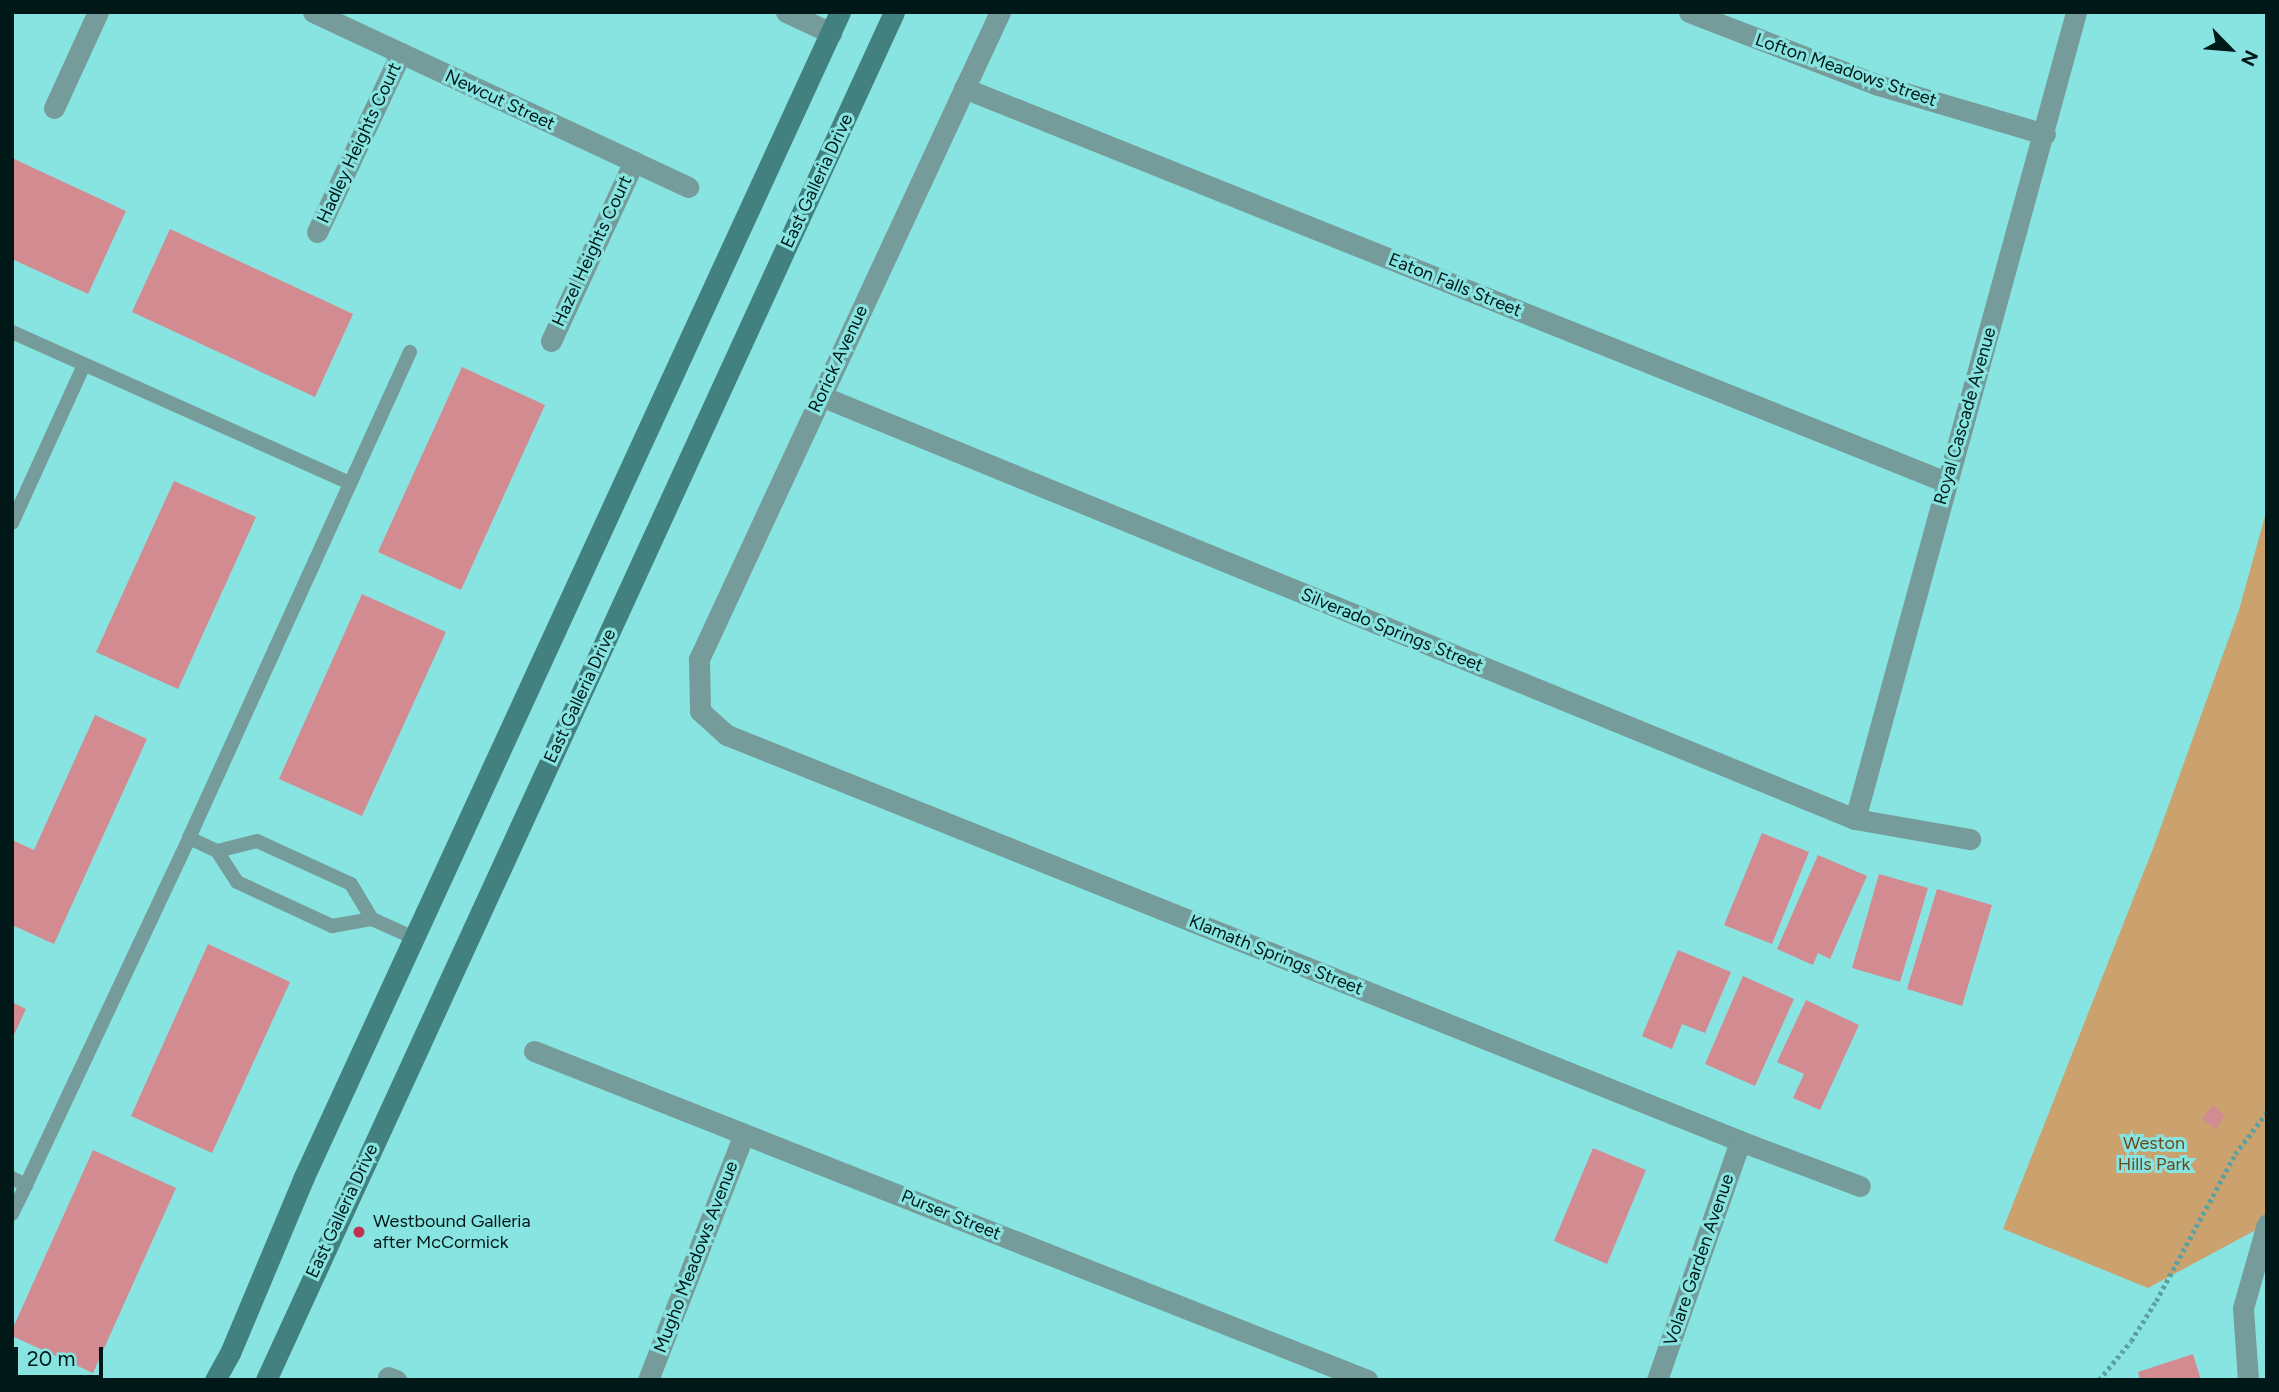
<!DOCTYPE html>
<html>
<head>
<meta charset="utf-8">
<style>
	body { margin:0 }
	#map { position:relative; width:2279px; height:1392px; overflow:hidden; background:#88e4e1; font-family:Figtree,sans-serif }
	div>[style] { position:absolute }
	.green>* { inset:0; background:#cba26d }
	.building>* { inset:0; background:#d38b92 }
	.path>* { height:4.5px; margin-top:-2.25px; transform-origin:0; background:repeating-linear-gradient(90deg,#5ba19f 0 3.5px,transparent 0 7px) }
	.service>* { height:14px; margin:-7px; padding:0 7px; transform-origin:7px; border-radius:7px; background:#759c9a }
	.minor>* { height:21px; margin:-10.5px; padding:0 10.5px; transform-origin:10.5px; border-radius:10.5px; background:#759c9a }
	.secondary>* { height:21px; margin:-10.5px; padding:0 10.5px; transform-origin:10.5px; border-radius:10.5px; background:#438180 }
	.dots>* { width:19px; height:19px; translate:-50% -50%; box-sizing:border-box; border:4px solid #88e4e1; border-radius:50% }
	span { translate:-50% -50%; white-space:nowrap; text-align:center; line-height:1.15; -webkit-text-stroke:6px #88e4e1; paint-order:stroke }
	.street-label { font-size:18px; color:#001918 }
	.park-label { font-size:18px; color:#6a4a1c }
	.poi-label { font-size:18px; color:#001918 }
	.left { translate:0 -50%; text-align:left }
	.frame { position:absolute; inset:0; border:14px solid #001918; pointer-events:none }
	.north { position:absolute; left:2195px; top:14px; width:70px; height:70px; -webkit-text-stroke:5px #88e4e1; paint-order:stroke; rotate:115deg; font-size:19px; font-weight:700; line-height:28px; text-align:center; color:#001918 }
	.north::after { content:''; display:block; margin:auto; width:24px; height:32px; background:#001918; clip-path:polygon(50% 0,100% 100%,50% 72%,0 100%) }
	.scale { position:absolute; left:14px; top:1347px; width:89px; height:32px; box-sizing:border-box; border:4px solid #001918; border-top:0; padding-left:9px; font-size:21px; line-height:24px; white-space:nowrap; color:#001918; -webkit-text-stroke:5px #88e4e1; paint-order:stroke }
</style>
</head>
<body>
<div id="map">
	<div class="green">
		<i style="clip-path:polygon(2267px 509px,2267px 1224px,2148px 1288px,2003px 1229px,2154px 846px,2239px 610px)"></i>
	</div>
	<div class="building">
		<i style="clip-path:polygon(12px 158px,126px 211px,88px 294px,12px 259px)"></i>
		<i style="clip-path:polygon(170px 229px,353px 314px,315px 397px,132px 312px)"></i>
		<i style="clip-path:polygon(462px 367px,545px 405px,461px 590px,378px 552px)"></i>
		<i style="clip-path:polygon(174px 481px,256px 517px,178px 689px,96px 652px)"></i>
		<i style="clip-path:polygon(362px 594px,446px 632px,362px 816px,279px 779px)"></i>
		<i style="clip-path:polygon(95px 715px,147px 739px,54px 944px,12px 925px,12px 840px,34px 850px)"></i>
		<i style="clip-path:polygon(1762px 833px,1809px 852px,1772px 944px,1724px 925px)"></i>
		<i style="clip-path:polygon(1818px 855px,1867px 876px,1830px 959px,1818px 953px,1813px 965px,1777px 949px)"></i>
		<i style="clip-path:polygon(1879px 874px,1928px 888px,1900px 982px,1852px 968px)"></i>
		<i style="clip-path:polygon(1937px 889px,1992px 905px,1962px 1006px,1907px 989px)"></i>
		<i style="clip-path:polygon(208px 944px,290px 982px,212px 1153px,131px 1116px)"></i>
		<i style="clip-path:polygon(1678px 950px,1731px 972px,1705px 1033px,1682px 1024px,1672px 1049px,1642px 1036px)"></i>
		<i style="clip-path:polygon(1743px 976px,1794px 999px,1755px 1086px,1705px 1064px)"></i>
		<i style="clip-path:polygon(1806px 1000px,1859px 1025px,1820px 1110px,1793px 1098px,1804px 1074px,1777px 1062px)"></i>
		<i style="clip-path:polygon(12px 1002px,26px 1009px,12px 1039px)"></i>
		<i style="clip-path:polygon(2213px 1105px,2225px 1115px,2216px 1129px,2202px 1119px)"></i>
		<i style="clip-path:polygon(1593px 1148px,1646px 1170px,1607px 1264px,1554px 1241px)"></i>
		<i style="clip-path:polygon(93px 1150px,176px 1188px,93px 1373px,12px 1336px,12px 1330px)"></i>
		<i style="clip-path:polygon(2193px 1354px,2201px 1380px,2140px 1380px,2138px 1372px)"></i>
	</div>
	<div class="path">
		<i style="left:2099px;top:1380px;width:50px;rotate:-50.6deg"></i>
		<i style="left:2131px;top:1341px;width:47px;rotate:-58deg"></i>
		<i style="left:2156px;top:1301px;width:167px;rotate:-61.7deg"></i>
		<i style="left:2235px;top:1154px;width:53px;rotate:-52.7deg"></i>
	</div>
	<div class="service">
		<i style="left:12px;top:332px;width:369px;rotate:24.1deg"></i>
		<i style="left:12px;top:523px;width:174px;rotate:-65.5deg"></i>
		<i style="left:217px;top:851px;width:31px;rotate:-155deg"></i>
		<i style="left:189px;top:838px;width:534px;rotate:-65.55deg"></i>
		<i style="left:372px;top:919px;width:41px;rotate:-121deg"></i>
		<i style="left:351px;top:884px;width:103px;rotate:-155.4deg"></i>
		<i style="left:257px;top:841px;width:41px;rotate:166deg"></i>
		<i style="left:217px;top:851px;width:37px;rotate:57deg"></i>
		<i style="left:237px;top:882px;width:105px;rotate:24.9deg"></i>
		<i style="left:332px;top:926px;width:41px;rotate:-9.9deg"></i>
		<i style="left:372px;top:919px;width:46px;rotate:24.3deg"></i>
		<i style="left:12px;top:1178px;width:16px;rotate:27deg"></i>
		<i style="left:26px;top:1185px;width:383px;rotate:-64.8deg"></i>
		<i style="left:12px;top:1214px;width:32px;rotate:-64deg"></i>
	</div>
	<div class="minor">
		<i style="left:313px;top:12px;width:414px;rotate:25deg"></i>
		<i style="left:786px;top:12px;width:50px;rotate:25deg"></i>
		<i style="left:1000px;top:12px;width:714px;rotate:114.95deg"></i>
		<i style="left:699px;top:659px;width:52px;rotate:88.9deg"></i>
		<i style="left:700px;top:711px;width:36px;rotate:42deg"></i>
		<i style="left:727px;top:735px;width:1091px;rotate:21.84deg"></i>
		<i style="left:1740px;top:1141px;width:128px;rotate:20.6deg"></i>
		<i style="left:1689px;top:12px;width:203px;rotate:21.1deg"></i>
		<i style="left:1878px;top:85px;width:174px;rotate:16.4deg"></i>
		<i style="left:964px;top:88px;width:1058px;rotate:21.86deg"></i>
		<i style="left:54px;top:108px;width:106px;rotate:-65.4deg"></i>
		<i style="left:317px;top:232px;width:198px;rotate:-64.9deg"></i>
		<i style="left:551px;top:341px;width:198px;rotate:-65.2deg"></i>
		<i style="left:821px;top:396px;width:1117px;rotate:22.25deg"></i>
		<i style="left:1855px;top:819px;width:117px;rotate:9.9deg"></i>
		<i style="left:1855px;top:819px;width:837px;rotate:-74.68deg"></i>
		<i style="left:534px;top:1051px;width:896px;rotate:21.55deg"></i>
		<i style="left:388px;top:1377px;width:9px;rotate:21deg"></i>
		<i style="left:648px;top:1380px;width:264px;rotate:-68.7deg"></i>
		<i style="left:1657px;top:1380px;width:253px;rotate:-70.8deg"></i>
		<i style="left:2248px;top:1380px;width:72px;rotate:-94deg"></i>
		<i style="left:2243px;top:1308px;width:87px;rotate:-74.1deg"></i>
	</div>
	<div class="secondary">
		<i style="left:215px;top:1380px;width:31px;rotate:-61deg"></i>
		<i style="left:230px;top:1353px;width:189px;rotate:-67.2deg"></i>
		<i style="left:303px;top:1179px;width:1285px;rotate:-65.29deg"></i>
		<i style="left:266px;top:1380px;width:1505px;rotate:-65.34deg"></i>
	</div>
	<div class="dots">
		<i style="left:359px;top:1232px;background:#c13151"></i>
	</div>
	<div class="street-label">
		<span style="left:1846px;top:70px;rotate:19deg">Lofton Meadows Street</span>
		<span style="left:500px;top:100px;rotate:25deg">Newcut Street</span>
		<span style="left:359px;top:143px;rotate:-65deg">Hadley Heights Court</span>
		<span style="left:817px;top:181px;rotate:-65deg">East Galleria Drive</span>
		<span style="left:592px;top:251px;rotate:-65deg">Hazel Heights Court</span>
		<span style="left:1455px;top:285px;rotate:22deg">Eaton Falls Street</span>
		<span style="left:838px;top:359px;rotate:-65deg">Rorick Avenue</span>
		<span style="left:1965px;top:416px;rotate:-74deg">Royal Cascade Avenue</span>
		<span style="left:1392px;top:630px;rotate:22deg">Silverado Springs Street</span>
		<span style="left:580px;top:696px;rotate:-65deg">East Galleria Drive</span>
		<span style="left:1276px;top:955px;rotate:22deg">Klamath Springs Street</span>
		<span style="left:342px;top:1211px;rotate:-65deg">East Galleria Drive</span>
		<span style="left:951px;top:1215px;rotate:22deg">Purser Street</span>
		<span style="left:696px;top:1257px;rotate:-69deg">Mugho Meadows Avenue</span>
		<span style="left:1699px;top:1260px;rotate:-71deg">Volare Garden Avenue</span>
	</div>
	<div class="park-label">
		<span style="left:2154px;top:1154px">Weston<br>Hills Park</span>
	</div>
	<div class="poi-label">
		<span class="left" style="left:373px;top:1232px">Westbound Galleria<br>after McCormick</span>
	</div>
	<div class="frame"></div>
	<div class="north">N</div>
	<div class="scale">20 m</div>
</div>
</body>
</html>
